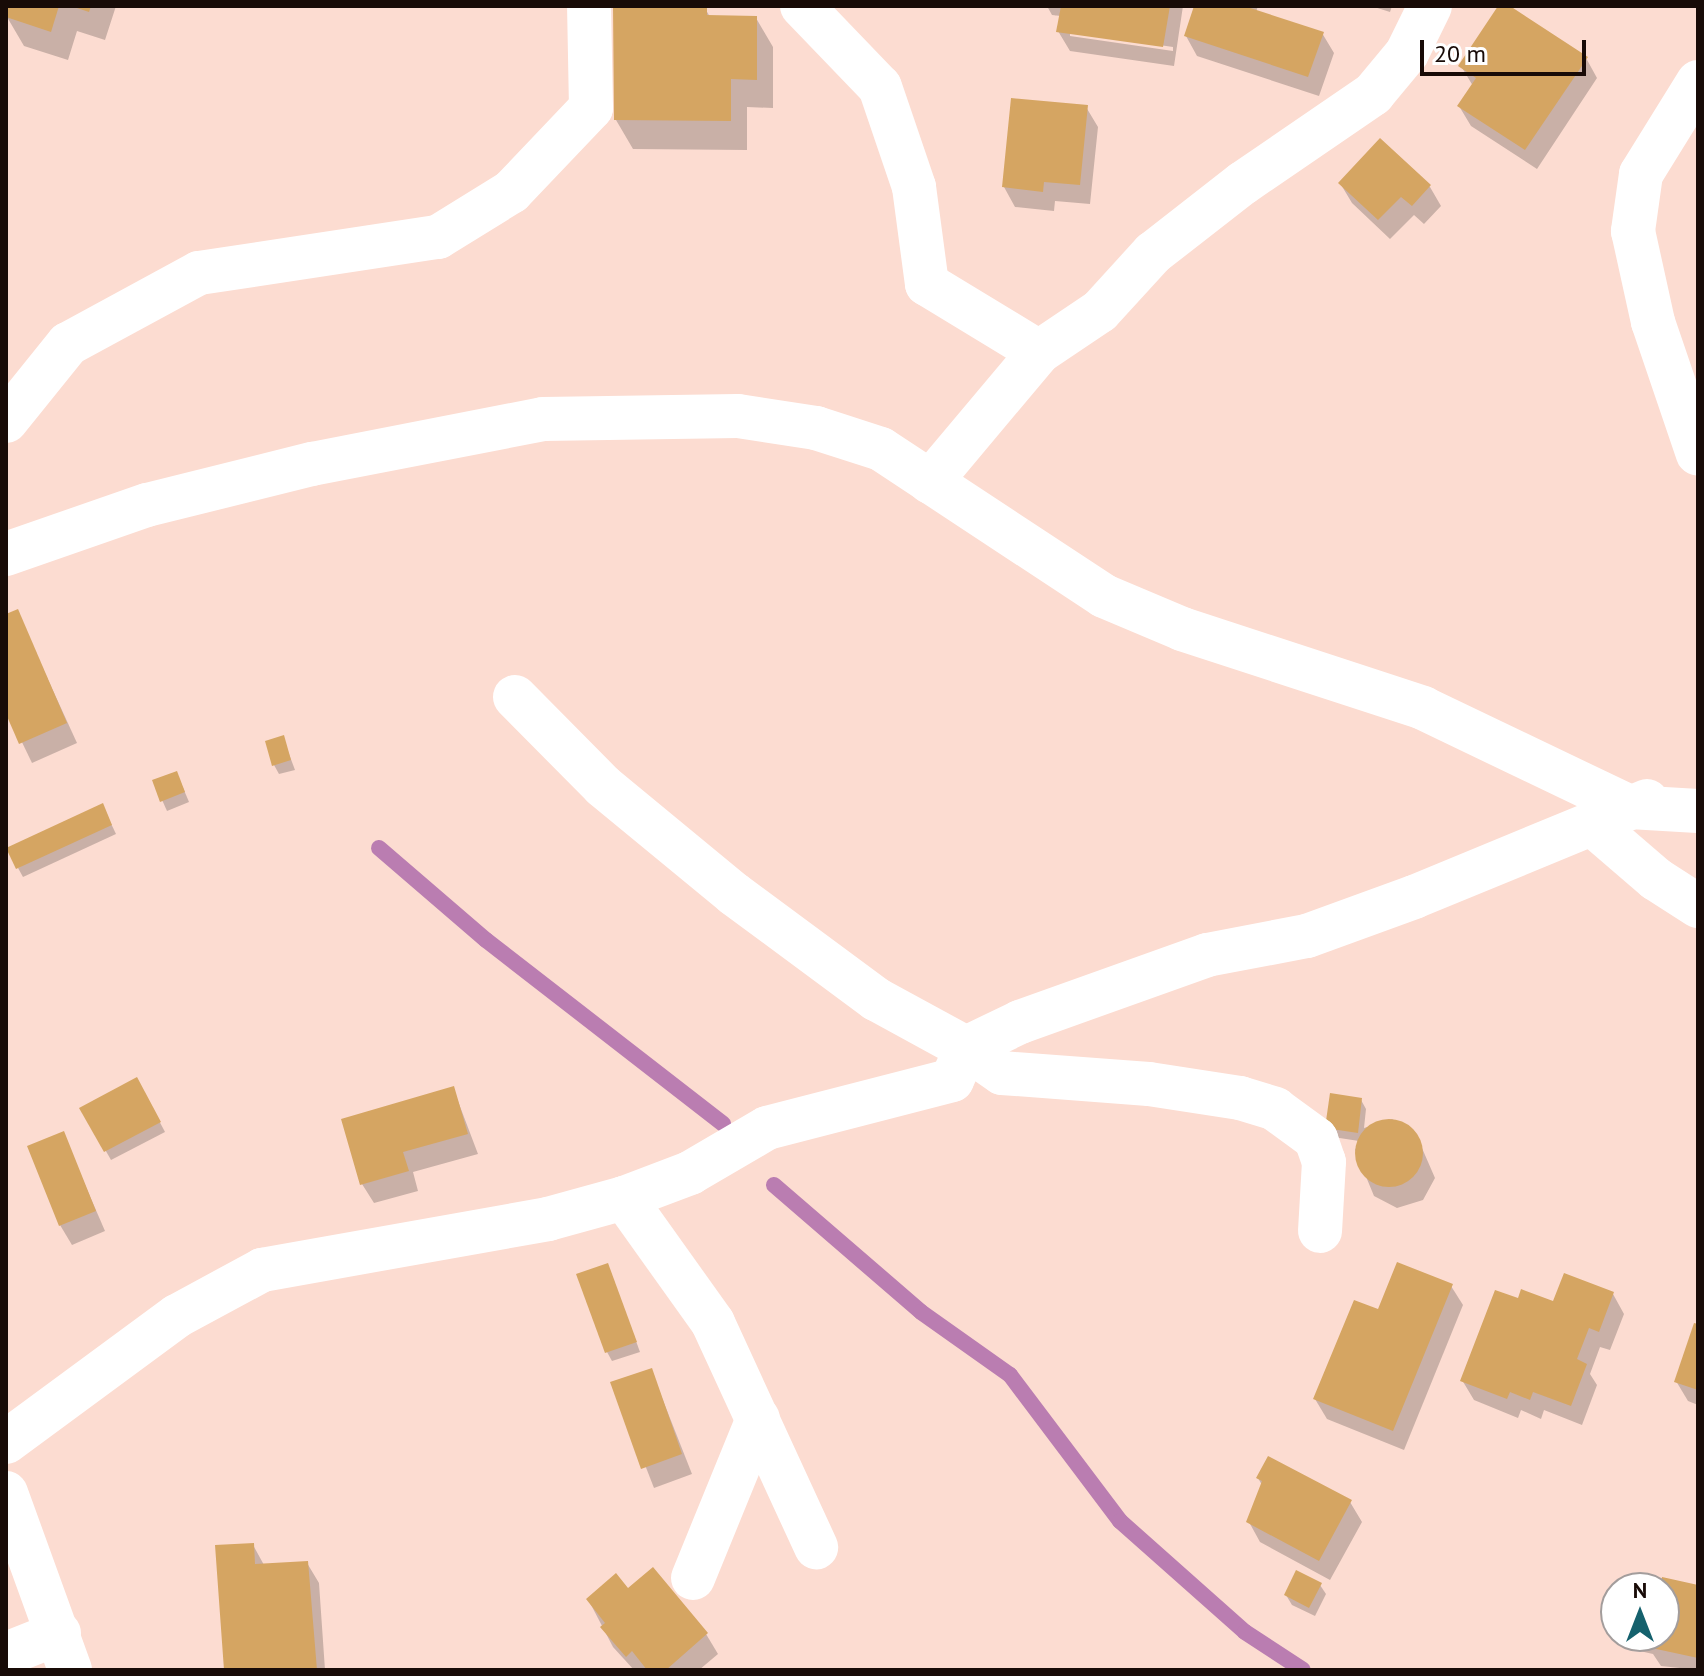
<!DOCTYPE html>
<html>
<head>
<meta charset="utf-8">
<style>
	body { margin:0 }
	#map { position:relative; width:1704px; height:1676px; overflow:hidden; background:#fcdcd1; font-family:"PT Sans",sans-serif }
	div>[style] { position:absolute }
	.shadow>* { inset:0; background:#0003 }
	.stream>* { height:16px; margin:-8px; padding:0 8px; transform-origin:8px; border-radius:8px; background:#ba7db1 }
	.building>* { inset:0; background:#d5a562 }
	.round { border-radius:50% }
	.minor>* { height:44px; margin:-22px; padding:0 22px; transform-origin:22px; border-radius:22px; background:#fff }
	span { translate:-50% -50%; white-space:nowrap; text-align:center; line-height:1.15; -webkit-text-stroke:6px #fff; paint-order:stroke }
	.frame { position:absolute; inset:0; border:8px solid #180b07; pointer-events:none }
	.north { position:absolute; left:1600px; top:1572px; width:80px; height:80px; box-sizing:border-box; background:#fff; border:2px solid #a39d9c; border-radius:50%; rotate:0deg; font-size:22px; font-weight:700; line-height:32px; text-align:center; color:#180b07 }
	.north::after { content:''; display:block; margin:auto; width:28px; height:36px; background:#15616d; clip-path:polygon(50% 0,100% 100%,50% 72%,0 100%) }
	.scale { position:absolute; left:1420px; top:40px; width:166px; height:36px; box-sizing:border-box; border:4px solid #180b07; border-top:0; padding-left:10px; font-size:24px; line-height:28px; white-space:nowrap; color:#180b07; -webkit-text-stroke:6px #fff; paint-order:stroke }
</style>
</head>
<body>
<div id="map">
	<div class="shadow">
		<i style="clip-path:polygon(10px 6px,116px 6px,105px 40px,77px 31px,68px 60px,24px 46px,7px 17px)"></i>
		<i style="clip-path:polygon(evenodd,1047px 6px,1183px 6px,1174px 66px,1070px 51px,1058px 31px,1061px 16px,1052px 15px,1047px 6px,1070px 32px,1173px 47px,1173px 51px,1070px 36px,1070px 32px)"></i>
		<i style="clip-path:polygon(1196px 6px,1258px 6px,1256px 12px,1322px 33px,1334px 53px,1319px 96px,1197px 56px,1186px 36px)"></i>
		<i style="clip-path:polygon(1371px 6px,1392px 6px,1390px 12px)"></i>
		<i style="clip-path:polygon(1500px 6px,1586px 58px,1597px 78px,1537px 169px,1471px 126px,1459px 106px,1473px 86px,1461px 66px)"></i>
		<i style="clip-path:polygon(706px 10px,710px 17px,756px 18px,773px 47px,773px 108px,747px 107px,747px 150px,633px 149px,616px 120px)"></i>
		<i style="clip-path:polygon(1086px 107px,1098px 127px,1090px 204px,1055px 201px,1054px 211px,1015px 207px,1004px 187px)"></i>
		<i style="clip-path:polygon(1380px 140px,1430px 187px,1441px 206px,1424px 224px,1414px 215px,1390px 239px,1352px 203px,1340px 183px)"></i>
		<i style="clip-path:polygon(17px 612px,77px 743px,32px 763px,6px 709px,6px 616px)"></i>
		<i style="clip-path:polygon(283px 738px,295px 770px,279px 774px,274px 765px)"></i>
		<i style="clip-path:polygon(154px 782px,181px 783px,189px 802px,167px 811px)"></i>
		<i style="clip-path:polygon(107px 815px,116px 834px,23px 877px,18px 868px)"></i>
		<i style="clip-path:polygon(137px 1079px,165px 1132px,111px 1160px,82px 1109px)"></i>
		<i style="clip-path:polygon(453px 1088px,478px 1154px,413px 1172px,418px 1191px,374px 1203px,362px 1184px)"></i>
		<i style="clip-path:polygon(1361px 1100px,1366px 1109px,1364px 1128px,1392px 1119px,1415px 1132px,1435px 1178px,1423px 1200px,1397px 1208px,1374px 1196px,1355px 1150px,1359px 1141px,1333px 1137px,1327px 1128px)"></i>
		<i style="clip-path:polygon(63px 1134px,105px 1231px,72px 1245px,60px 1225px)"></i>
		<i style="clip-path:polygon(608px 1265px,640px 1352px,612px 1361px,607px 1352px)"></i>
		<i style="clip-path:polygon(1451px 1286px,1463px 1305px,1404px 1450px,1327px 1419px,1315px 1399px,1379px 1311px)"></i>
		<i style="clip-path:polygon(1613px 1294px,1624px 1314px,1610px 1350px,1600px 1347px,1590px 1374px,1597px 1385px,1582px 1425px,1544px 1410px,1541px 1419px,1521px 1410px,1518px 1418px,1474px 1400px,1462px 1380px,1519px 1300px,1554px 1304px)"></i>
		<i style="clip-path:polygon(1698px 1326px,1698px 1405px,1688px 1401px,1676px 1381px)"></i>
		<i style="clip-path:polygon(651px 1370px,692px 1474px,654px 1488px,613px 1383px)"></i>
		<i style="clip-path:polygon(1258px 1478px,1350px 1502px,1362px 1522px,1330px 1580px,1260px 1542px,1249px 1522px,1262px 1485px)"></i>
		<i style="clip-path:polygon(253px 1545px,264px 1565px,307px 1563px,319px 1583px,325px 1670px,226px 1670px)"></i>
		<i style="clip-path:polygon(1320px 1585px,1326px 1594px,1315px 1616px,1292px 1605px,1286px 1595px)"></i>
		<i style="clip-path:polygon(1698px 1587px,1698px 1670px,1661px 1666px,1653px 1654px,1631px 1649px,1623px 1636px,1664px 1636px,1664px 1588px,1628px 1588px)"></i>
		<i style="clip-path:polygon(628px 1591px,706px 1634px,718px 1654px,699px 1670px,634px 1670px,613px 1647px,588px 1599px)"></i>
	</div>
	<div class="stream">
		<i style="left:379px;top:848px;width:141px;rotate:40.7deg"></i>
		<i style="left:486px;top:940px;width:300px;rotate:37.8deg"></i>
		<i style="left:774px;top:1185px;width:194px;rotate:40.8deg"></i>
		<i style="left:921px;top:1312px;width:109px;rotate:35.3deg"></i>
		<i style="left:1010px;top:1375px;width:183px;rotate:53deg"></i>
		<i style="left:1120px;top:1521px;width:167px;rotate:41.6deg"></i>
		<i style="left:1245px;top:1632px;width:69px;rotate:33.2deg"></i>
	</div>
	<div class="building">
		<i style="clip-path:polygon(8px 6px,59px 6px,51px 32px,6px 17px)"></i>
		<i style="clip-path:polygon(71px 6px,91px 6px,89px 12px)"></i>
		<i style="clip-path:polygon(613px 6px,707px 8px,707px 15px,757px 16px,757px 80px,731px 79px,731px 121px,614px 120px)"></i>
		<i style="clip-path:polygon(1061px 6px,1170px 6px,1163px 47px,1056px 32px)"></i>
		<i style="clip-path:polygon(1194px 6px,1244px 6px,1324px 32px,1308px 77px,1184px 36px)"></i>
		<i style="clip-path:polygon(1498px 6px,1510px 6px,1588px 57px,1525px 150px,1457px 106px,1476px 78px,1458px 66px)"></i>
		<i style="clip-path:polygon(1011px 98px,1088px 105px,1080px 185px,1044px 182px,1043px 192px,1002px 187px)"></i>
		<i style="clip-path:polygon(1380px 138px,1431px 185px,1412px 206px,1401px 197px,1378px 220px,1338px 183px)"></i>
		<i style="clip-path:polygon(18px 609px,67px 723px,19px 744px,6px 714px,6px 614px)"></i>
		<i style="clip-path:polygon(284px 735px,291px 760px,272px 766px,265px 741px)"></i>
		<i style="clip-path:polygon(177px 771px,185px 792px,160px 802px,152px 780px)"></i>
		<i style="clip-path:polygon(103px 803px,112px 825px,16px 869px,6px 848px)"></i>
		<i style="clip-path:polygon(137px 1077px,161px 1122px,104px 1152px,79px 1108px)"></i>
		<i style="clip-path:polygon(454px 1086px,468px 1134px,403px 1152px,409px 1171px,360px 1185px,341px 1119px)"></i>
		<i style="clip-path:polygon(1330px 1093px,1362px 1098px,1358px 1133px,1325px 1128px)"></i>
		<i class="round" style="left:1355px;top:1119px;width:68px;height:68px"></i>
		<i style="clip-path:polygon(64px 1131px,96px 1211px,59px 1226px,27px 1146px)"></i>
		<i style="clip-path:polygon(1397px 1262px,1453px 1284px,1393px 1431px,1313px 1399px,1354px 1300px,1378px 1309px)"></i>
		<i style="clip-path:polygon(608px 1263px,637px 1342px,605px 1353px,576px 1274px)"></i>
		<i style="clip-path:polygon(1564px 1273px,1614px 1292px,1599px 1332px,1589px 1328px,1577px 1359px,1587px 1364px,1571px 1406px,1533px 1392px,1530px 1400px,1510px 1392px,1507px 1399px,1460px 1381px,1495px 1290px,1518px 1298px,1521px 1289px,1553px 1301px)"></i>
		<i style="clip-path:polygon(1694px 1323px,1698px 1324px,1698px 1390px,1674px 1382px)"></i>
		<i style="clip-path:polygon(652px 1368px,682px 1454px,641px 1469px,610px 1382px)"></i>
		<i style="clip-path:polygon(1268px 1456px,1352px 1500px,1319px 1561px,1246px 1522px,1262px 1481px,1256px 1478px)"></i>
		<i style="clip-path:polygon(254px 1543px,255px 1564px,308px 1561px,317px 1670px,224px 1670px,215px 1545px)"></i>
		<i style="clip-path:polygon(653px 1567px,708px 1633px,666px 1670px,647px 1670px,632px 1651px,626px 1657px,600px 1627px,605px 1623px,586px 1599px,616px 1573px,628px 1588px)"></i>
		<i style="clip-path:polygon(1296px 1570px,1322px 1583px,1309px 1608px,1284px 1595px)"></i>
		<i style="clip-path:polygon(1662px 1577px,1698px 1585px,1698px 1658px,1647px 1647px,1650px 1636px,1664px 1636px,1664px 1588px,1626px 1588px,1629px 1578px,1661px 1585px)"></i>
	</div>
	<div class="minor">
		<i style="left:802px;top:6px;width:112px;rotate:46.1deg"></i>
		<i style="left:880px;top:87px;width:106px;rotate:71.2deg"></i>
		<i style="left:914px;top:187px;width:98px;rotate:82.4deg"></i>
		<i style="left:927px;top:284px;width:131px;rotate:31.3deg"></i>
		<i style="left:1698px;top:82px;width:108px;rotate:121.8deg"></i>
		<i style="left:1641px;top:174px;width:58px;rotate:98deg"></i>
		<i style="left:1633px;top:231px;width:93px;rotate:77.6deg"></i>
		<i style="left:1653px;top:322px;width:139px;rotate:71.2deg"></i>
		<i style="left:6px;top:421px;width:99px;rotate:-51.2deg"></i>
		<i style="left:68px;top:344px;width:149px;rotate:-28.5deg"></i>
		<i style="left:199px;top:273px;width:242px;rotate:-8.6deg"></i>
		<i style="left:438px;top:237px;width:86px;rotate:-31.7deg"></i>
		<i style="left:511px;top:192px;width:116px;rotate:-46.4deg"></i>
		<i style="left:591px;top:108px;width:102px;rotate:-91.1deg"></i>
		<i style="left:930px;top:482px;width:170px;rotate:-50deg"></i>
		<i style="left:1039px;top:352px;width:73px;rotate:-33.9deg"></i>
		<i style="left:1100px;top:311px;width:79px;rotate:-47.6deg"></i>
		<i style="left:1153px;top:253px;width:114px;rotate:-37.9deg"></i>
		<i style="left:1243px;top:183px;width:158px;rotate:-34.4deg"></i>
		<i style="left:1373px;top:94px;width:53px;rotate:-50.3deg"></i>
		<i style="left:1407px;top:53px;width:52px;rotate:-63.9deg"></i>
		<i style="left:6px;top:554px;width:149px;rotate:-19.2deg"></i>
		<i style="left:147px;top:505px;width:170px;rotate:-14deg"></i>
		<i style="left:312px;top:464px;width:235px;rotate:-11deg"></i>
		<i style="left:543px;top:419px;width:195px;rotate:-0.9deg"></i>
		<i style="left:738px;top:416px;width:79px;rotate:8.7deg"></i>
		<i style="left:816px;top:428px;width:68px;rotate:17.9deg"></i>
		<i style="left:881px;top:449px;width:267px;rotate:33.4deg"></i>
		<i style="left:1104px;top:596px;width:85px;rotate:22.9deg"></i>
		<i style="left:1182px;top:629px;width:254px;rotate:18.1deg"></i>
		<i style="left:1423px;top:708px;width:229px;rotate:25.6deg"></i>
		<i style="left:1630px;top:807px;width:68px;rotate:3.4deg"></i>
		<i style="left:515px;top:697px;width:125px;rotate:45.3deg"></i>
		<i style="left:603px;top:786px;width:170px;rotate:39.5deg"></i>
		<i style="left:734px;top:894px;width:177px;rotate:36.5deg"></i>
		<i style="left:876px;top:999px;width:102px;rotate:28.6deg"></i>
		<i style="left:966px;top:1048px;width:60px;rotate:-25.7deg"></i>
		<i style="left:1020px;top:1022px;width:199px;rotate:-19.7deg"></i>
		<i style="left:1207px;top:955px;width:102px;rotate:-10.8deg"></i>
		<i style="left:1307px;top:936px;width:114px;rotate:-20deg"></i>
		<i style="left:1414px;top:897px;width:252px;rotate:-22.4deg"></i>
		<i style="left:1592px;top:824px;width:84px;rotate:40.7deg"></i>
		<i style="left:1656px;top:879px;width:50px;rotate:32.7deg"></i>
		<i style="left:624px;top:1198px;width:153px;rotate:54.5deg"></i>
		<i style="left:713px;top:1323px;width:247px;rotate:65.3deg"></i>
		<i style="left:6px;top:1442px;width:212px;rotate:-36.4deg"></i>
		<i style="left:177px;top:1316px;width:97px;rotate:-28.4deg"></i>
		<i style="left:262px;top:1270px;width:291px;rotate:-10.1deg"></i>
		<i style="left:548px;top:1219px;width:79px;rotate:-15.4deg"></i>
		<i style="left:624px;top:1198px;width:71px;rotate:-20.7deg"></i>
		<i style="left:690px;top:1173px;width:89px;rotate:-30.3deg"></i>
		<i style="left:767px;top:1128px;width:191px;rotate:-14.5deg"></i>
		<i style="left:952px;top:1080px;width:35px;rotate:-66deg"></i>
		<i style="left:966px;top:1048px;width:44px;rotate:34.8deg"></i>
		<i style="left:1002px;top:1073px;width:147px;rotate:4.3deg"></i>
		<i style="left:1149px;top:1084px;width:92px;rotate:8.7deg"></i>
		<i style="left:1240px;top:1098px;width:37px;rotate:17deg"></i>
		<i style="left:1275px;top:1109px;width:51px;rotate:36.2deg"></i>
		<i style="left:1316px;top:1139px;width:24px;rotate:71deg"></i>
		<i style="left:1324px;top:1162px;width:69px;rotate:93.3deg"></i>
		<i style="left:6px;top:1493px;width:188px;rotate:70.1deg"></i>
		<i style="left:693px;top:1578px;width:172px;rotate:-67.8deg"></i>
		<i style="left:6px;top:1654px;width:57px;rotate:-21.6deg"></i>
	</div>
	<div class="frame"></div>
	<div class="north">N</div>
	<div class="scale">20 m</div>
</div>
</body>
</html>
